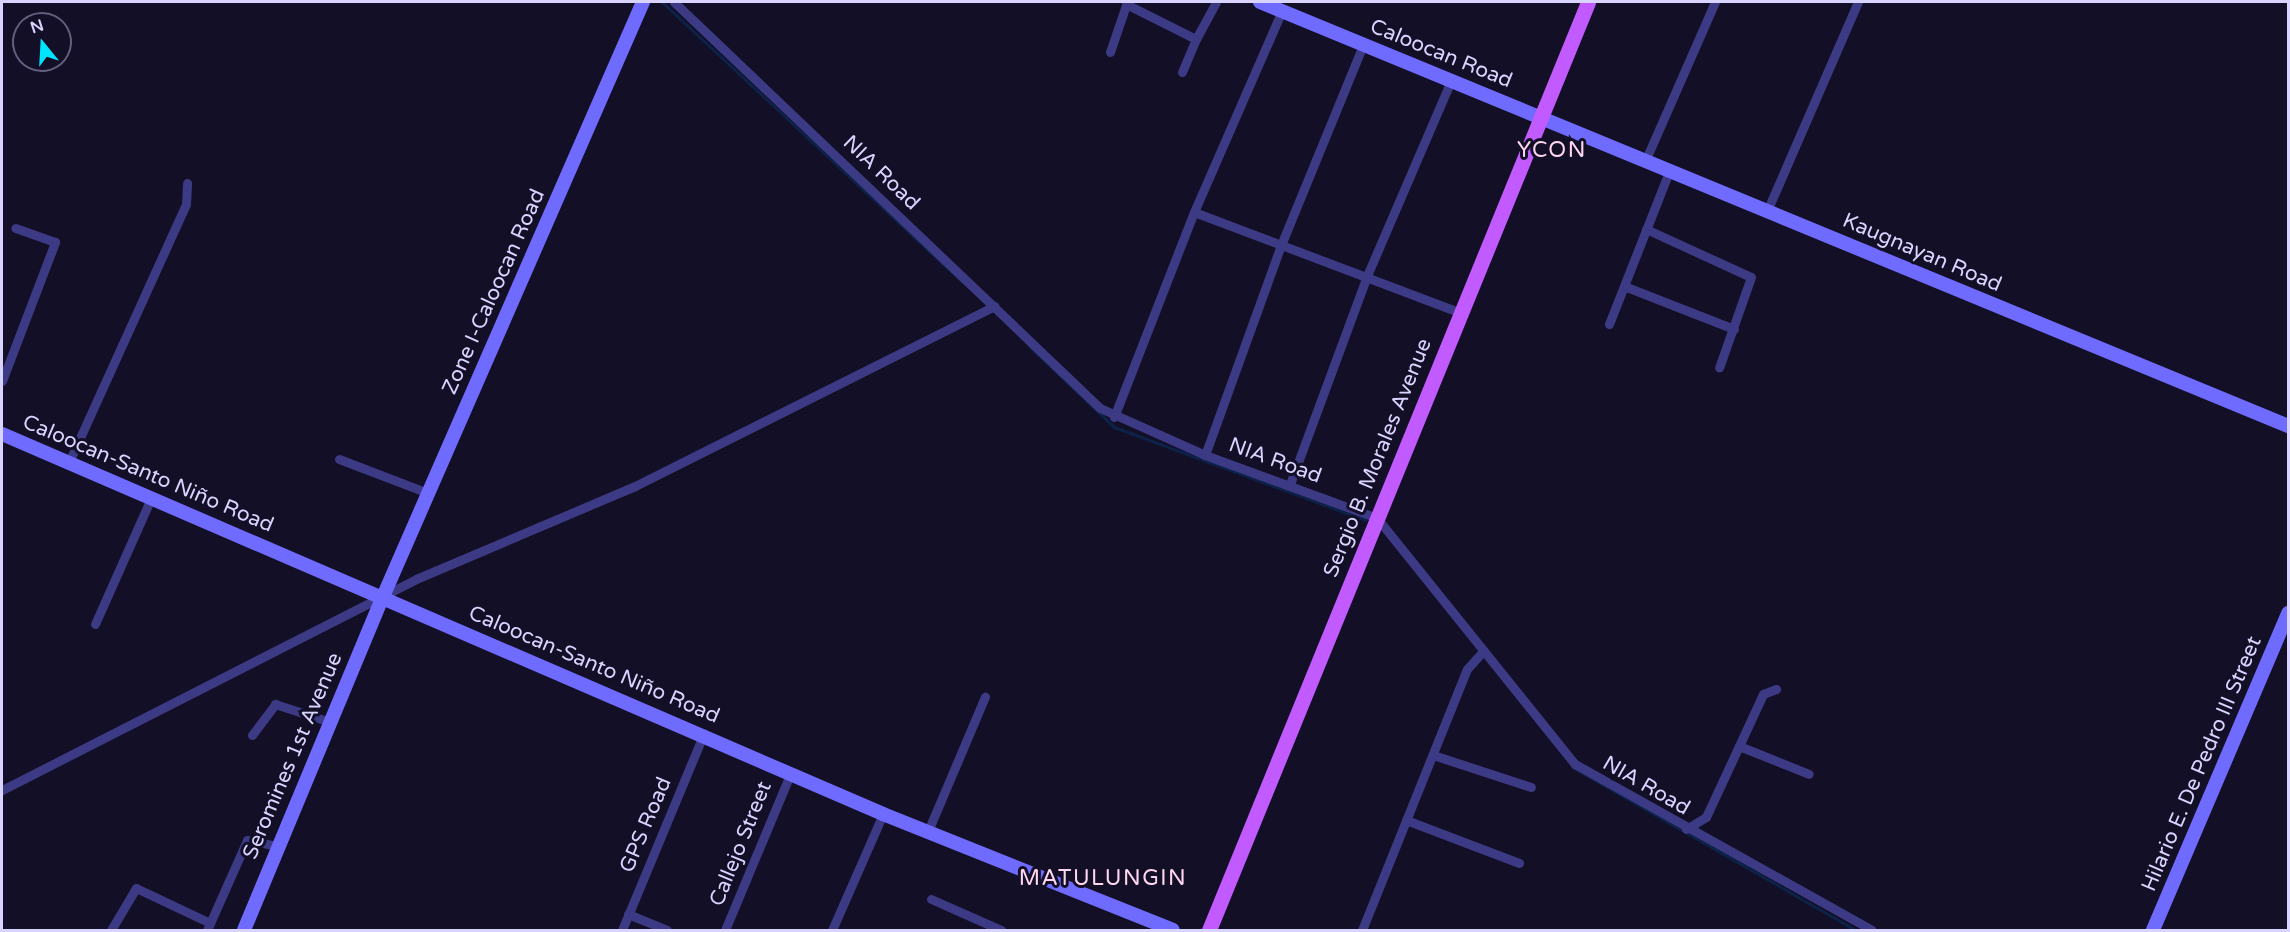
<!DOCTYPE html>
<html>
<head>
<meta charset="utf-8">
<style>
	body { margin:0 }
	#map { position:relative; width:2290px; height:932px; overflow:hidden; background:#130f26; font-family:"Varela Round",sans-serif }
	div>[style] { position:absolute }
	.stream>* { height:3px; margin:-1.5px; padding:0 1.5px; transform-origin:1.5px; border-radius:1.5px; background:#0c2248 }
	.street>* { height:9px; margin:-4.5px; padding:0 4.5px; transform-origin:4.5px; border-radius:4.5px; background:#3d3a85 }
	.secondary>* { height:14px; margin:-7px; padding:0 7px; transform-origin:7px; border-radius:7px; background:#6f6bff }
	.primary>* { height:15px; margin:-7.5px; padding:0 7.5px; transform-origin:7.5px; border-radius:7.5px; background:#c25bff }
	span { translate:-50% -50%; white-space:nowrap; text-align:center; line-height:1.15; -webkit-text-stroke:6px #130f26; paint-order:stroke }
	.street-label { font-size:21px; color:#d9d4ff }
	.neighbourhood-label { font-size:22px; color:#ffd6f0; letter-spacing:1.5px }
	.frame { position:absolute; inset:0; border:3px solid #d9d4ff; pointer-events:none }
	.north { position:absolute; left:12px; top:12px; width:60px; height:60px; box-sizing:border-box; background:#130f26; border:2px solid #625e7d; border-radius:50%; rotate:342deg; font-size:16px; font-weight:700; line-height:24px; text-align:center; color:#d9d4ff }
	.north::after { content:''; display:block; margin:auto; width:21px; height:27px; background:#00e5ff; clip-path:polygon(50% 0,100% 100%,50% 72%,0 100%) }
</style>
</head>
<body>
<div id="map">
	<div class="stream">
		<i style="left:662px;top:2px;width:412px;rotate:43deg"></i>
		<i style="left:1029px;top:346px;width:117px;rotate:43.6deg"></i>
		<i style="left:1114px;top:427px;width:268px;rotate:20.3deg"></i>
		<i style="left:1572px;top:767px;width:327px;rotate:29.9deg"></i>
	</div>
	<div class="street">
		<i style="left:674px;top:2px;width:588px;rotate:43.62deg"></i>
		<i style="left:1100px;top:408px;width:115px;rotate:24.1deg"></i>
		<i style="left:1205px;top:455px;width:183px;rotate:20.1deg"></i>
		<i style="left:1377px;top:518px;width:316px;rotate:51.2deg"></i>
		<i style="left:1575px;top:764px;width:340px;rotate:29.2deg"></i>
		<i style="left:1126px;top:4px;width:78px;rotate:26.6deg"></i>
		<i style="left:1196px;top:39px;width:42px;rotate:-61.6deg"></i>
		<i style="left:1110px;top:52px;width:53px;rotate:-71.2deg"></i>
		<i style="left:1182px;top:72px;width:36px;rotate:-67deg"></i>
		<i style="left:1646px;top:159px;width:171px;rotate:-66.3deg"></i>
		<i style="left:1767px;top:211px;width:228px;rotate:-66.5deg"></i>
		<i style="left:1194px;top:212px;width:282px;rotate:20.7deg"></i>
		<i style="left:1646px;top:229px;width:115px;rotate:24.6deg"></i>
		<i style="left:1751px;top:277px;width:96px;rotate:109.4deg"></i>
		<i style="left:1624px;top:286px;width:118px;rotate:21.4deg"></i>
		<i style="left:1609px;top:324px;width:167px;rotate:-68.5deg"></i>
		<i style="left:2px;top:381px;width:149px;rotate:-69.1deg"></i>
		<i style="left:55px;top:242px;width:42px;rotate:-160.7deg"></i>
		<i style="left:1114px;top:417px;width:220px;rotate:-68.7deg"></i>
		<i style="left:1194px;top:212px;width:217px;rotate:-66.4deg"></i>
		<i style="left:1205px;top:455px;width:223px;rotate:-70.1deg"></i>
		<i style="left:1281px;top:245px;width:216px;rotate:-67.7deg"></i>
		<i style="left:339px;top:459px;width:95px;rotate:20.9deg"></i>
		<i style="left:69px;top:462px;width:283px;rotate:-65.6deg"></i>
		<i style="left:186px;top:204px;width:21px;rotate:-87deg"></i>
		<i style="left:1290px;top:484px;width:220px;rotate:-69.7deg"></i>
		<i style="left:1366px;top:278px;width:215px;rotate:-66.7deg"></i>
		<i style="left:95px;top:624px;width:138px;rotate:-66deg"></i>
		<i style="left:252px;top:735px;width:39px;rotate:-53deg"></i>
		<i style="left:275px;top:704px;width:58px;rotate:18.1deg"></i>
		<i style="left:1739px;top:746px;width:57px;rotate:-65.2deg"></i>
		<i style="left:1763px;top:694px;width:14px;rotate:-21deg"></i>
		<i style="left:1433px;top:755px;width:103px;rotate:18.1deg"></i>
		<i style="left:2px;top:790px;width:465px;rotate:-27deg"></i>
		<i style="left:416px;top:579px;width:238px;rotate:-23deg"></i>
		<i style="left:635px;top:486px;width:402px;rotate:-26.6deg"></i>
		<i style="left:1406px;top:820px;width:121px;rotate:20.8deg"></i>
		<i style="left:1686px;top:829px;width:23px;rotate:-31deg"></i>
		<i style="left:1706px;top:817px;width:78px;rotate:-65.1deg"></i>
		<i style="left:1739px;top:746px;width:75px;rotate:21.8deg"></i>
		<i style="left:928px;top:831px;width:146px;rotate:-67deg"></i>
		<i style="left:931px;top:899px;width:77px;rotate:23.9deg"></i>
		<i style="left:628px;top:914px;width:42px;rotate:22.3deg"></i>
		<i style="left:111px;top:930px;width:49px;rotate:-59.2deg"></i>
		<i style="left:136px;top:888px;width:82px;rotate:25.3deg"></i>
		<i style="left:207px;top:930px;width:98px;rotate:-66deg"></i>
		<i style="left:247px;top:840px;width:33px;rotate:11deg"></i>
		<i style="left:622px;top:930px;width:213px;rotate:-67.4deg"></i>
		<i style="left:725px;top:930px;width:171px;rotate:-67.3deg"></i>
		<i style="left:832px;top:930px;width:127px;rotate:-66.3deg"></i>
		<i style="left:1362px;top:930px;width:281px;rotate:-68.1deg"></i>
		<i style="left:1467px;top:669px;width:24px;rotate:-48deg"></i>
	</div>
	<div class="secondary">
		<i style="left:1260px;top:2px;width:1112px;rotate:22.41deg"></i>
		<i style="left:2px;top:434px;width:959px;rotate:23.33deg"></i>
		<i style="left:883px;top:814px;width:312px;rotate:21.8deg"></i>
		<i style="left:244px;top:930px;width:359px;rotate:-67.4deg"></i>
		<i style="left:382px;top:599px;width:652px;rotate:-66.39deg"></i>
		<i style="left:2153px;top:930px;width:345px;rotate:-66.9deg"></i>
	</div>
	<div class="primary">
		<i style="left:1209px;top:930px;width:1002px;rotate:-67.78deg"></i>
	</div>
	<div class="street-label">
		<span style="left:1441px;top:54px;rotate:22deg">Caloocan Road</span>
		<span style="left:881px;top:173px;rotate:44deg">NIA Road</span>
		<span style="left:1922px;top:253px;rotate:23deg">Kaugnayan Road</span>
		<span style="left:494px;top:292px;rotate:-66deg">Zone I-Caloocan Road</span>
		<span style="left:1378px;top:458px;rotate:-68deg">Sergio B. Morales Avenue</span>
		<span style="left:1275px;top:461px;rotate:20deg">NIA Road</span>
		<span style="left:148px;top:474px;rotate:23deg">Caloocan-Santo Niño Road</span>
		<span style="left:594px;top:665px;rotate:23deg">Caloocan-Santo Niño Road</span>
		<span style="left:293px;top:756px;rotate:-67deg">Seromines 1st Avenue</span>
		<span style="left:2202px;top:764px;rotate:-67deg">Hilario E. De Pedro III Street</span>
		<span style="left:1646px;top:786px;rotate:30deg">NIA Road</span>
		<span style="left:646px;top:825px;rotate:-67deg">GPS Road</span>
		<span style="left:741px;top:844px;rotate:-68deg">Callejo Street</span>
	</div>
	<div class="neighbourhood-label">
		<span style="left:1552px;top:151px">YCON</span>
		<span style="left:1103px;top:879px">MATULUNGIN</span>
	</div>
	<div class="frame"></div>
	<div class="north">N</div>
</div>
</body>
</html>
